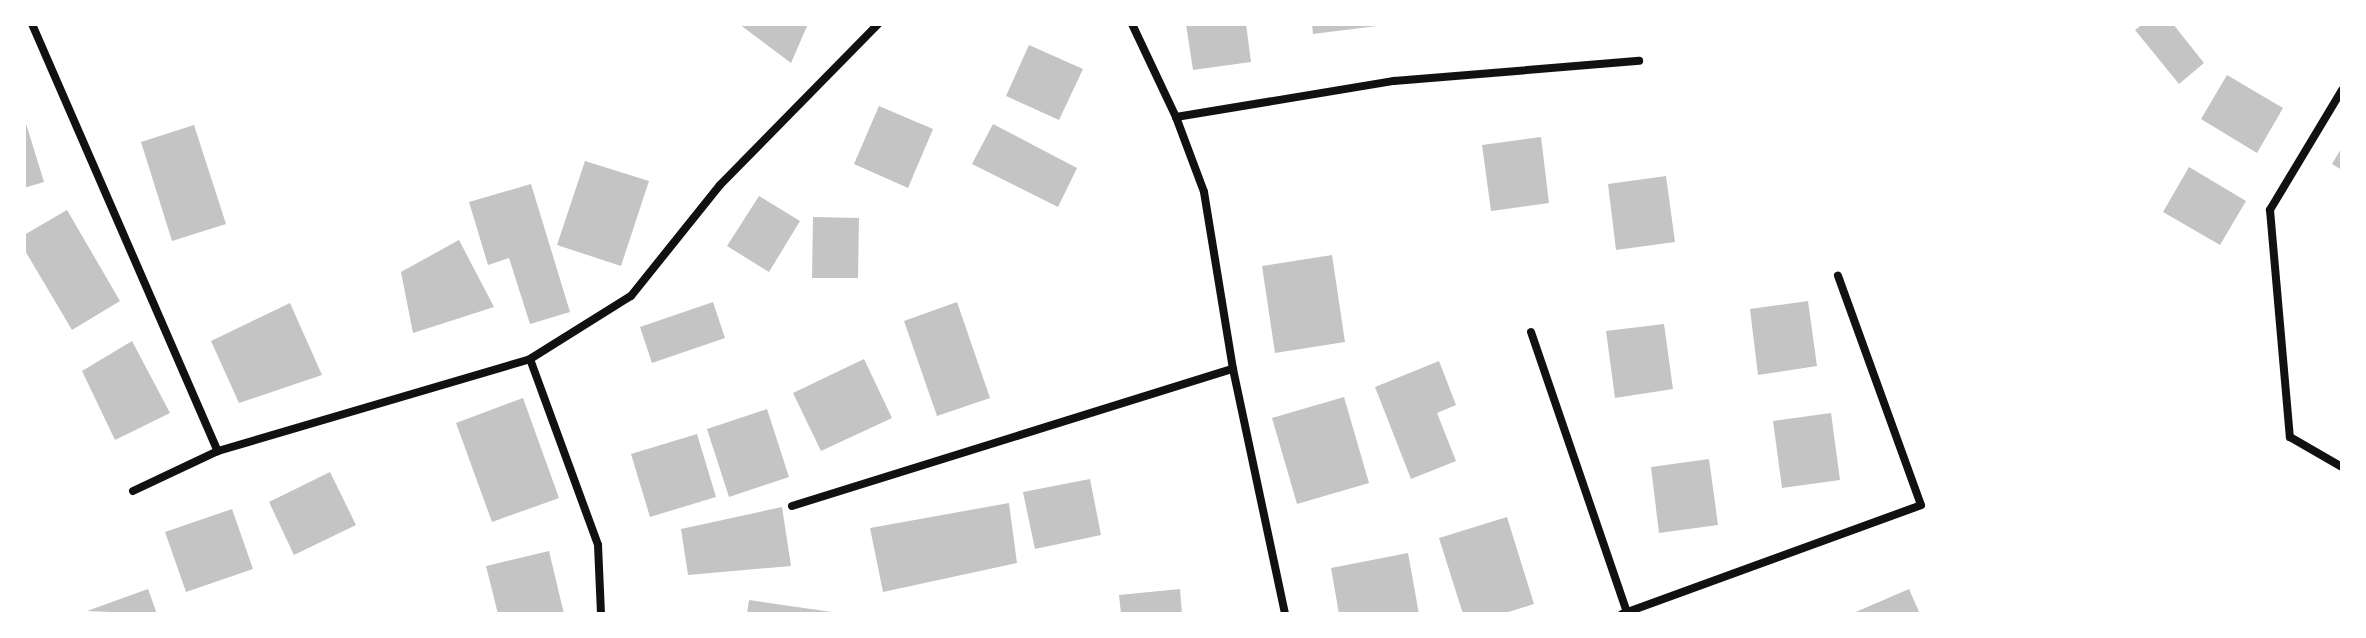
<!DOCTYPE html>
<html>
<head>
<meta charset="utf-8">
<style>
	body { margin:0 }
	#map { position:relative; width:2366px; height:638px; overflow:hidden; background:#fff; font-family:Mulish,sans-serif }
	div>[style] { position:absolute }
	.building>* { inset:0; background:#c4c4c4 }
	.minor>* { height:8px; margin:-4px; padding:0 4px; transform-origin:4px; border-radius:4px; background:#111 }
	span { translate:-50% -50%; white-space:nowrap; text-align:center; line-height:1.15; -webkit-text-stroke:7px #fff; paint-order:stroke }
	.frame { position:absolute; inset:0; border:26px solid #fff; pointer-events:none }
</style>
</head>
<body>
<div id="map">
	<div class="building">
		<i style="clip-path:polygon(739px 24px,808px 24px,791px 63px)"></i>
		<i style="clip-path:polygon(1186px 24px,1246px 24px,1251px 62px,1193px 70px)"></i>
		<i style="clip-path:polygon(1312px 24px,1377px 24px,1377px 26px,1313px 34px)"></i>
		<i style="clip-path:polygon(2143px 24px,2173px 24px,2204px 63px,2179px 84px,2135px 30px)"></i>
		<i style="clip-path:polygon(1029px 45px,1083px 69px,1059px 120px,1006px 96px)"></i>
		<i style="clip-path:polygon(2227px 75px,2283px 108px,2257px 153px,2201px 119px)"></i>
		<i style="clip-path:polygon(879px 106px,933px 129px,908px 188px,854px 164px)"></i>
		<i style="clip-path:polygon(24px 117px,44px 182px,24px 188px)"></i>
		<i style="clip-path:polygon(993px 124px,1077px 168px,1058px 207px,972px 164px)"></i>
		<i style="clip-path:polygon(194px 125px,226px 224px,172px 241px,141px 142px)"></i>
		<i style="clip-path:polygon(1541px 137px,1549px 203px,1491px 211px,1482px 145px)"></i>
		<i style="clip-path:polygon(2342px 147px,2342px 170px,2332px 164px)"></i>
		<i style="clip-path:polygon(585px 161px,649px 181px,621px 266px,557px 245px)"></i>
		<i style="clip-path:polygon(2189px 167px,2246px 201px,2220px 245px,2163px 212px)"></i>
		<i style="clip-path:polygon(1666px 176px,1675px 242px,1616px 250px,1608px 184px)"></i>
		<i style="clip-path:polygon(531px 184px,570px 312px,530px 324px,509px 258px,488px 265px,469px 202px)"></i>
		<i style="clip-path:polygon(759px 196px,800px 221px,769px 272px,727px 246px)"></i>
		<i style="clip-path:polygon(67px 210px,120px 301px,72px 330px,24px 249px,24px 235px)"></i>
		<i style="clip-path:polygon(813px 217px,859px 218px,858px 278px,812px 278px)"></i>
		<i style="clip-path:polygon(459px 240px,494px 307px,413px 333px,401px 272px)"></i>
		<i style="clip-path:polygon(1332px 255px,1345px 342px,1275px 353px,1262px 266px)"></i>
		<i style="clip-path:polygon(1808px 301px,1817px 366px,1758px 375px,1750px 309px)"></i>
		<i style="clip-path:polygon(713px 302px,725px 338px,652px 363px,640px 327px)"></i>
		<i style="clip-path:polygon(957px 302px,990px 398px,937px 416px,904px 321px)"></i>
		<i style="clip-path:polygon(290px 303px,322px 375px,239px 403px,211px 341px)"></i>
		<i style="clip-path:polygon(1664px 324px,1673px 389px,1615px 398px,1606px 331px)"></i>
		<i style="clip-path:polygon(132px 341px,170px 413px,115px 440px,82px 371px)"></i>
		<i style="clip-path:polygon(864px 359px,892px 418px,821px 451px,793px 393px)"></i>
		<i style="clip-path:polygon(1439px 361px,1456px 405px,1437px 413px,1456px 461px,1411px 479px,1375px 387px)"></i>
		<i style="clip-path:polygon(1344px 397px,1369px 483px,1297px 504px,1272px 418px)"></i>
		<i style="clip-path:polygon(523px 398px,559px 498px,492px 522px,456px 423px)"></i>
		<i style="clip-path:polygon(767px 409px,789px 477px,729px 497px,707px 429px)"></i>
		<i style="clip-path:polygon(1831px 413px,1840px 480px,1782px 488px,1773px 421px)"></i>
		<i style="clip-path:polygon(697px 434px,716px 497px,650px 517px,631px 454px)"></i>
		<i style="clip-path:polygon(1709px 459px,1718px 525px,1659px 533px,1651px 467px)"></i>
		<i style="clip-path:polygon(330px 472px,356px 525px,294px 555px,269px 502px)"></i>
		<i style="clip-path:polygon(1090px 479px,1101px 535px,1035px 549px,1023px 492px)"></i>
		<i style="clip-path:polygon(1009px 503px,1017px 563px,883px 592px,870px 528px)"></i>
		<i style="clip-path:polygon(782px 507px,791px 566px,688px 575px,681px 529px)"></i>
		<i style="clip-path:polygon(232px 509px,253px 569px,186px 592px,165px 532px)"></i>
		<i style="clip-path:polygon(1507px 517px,1534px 604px,1502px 614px,1463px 614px,1439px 538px)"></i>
		<i style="clip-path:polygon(549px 551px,564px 614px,498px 614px,486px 566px)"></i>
		<i style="clip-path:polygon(1408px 553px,1419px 614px,1339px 614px,1331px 568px)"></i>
		<i style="clip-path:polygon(148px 589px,157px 614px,87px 611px)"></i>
		<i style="clip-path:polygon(1180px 589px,1182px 614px,1121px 614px,1119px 595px)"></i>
		<i style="clip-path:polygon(1909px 589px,1920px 614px,1851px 614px)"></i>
		<i style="clip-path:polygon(749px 600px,832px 612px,832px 614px,747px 614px)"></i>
	</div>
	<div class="minor">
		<i style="left:32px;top:24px;width:466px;rotate:66.5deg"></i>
		<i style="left:1132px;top:24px;width:103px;rotate:64.7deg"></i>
		<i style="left:1176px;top:117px;width:80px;rotate:69.5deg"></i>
		<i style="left:1204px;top:192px;width:179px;rotate:80.7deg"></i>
		<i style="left:1233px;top:369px;width:250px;rotate:78deg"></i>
		<i style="left:2342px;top:90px;width:140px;rotate:121deg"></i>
		<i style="left:2270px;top:210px;width:228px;rotate:85deg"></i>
		<i style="left:2290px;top:437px;width:60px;rotate:30deg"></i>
		<i style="left:1176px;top:117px;width:221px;rotate:-9.4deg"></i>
		<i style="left:1394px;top:81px;width:246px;rotate:-4.7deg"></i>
		<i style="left:1531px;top:332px;width:296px;rotate:71.1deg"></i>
		<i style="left:530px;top:359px;width:198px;rotate:69.9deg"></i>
		<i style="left:598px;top:545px;width:69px;rotate:87.5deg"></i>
		<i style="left:133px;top:491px;width:94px;rotate:-25.2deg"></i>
		<i style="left:218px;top:451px;width:325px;rotate:-16.4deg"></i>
		<i style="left:530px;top:359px;width:119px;rotate:-32deg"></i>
		<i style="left:631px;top:296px;width:142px;rotate:-51.3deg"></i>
		<i style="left:720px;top:185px;width:226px;rotate:-45.5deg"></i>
		<i style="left:792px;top:506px;width:462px;rotate:-17.3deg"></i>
		<i style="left:1622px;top:614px;width:318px;rotate:-20deg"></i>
		<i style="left:1921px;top:505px;width:244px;rotate:-109.9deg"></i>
	</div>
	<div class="frame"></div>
</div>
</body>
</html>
